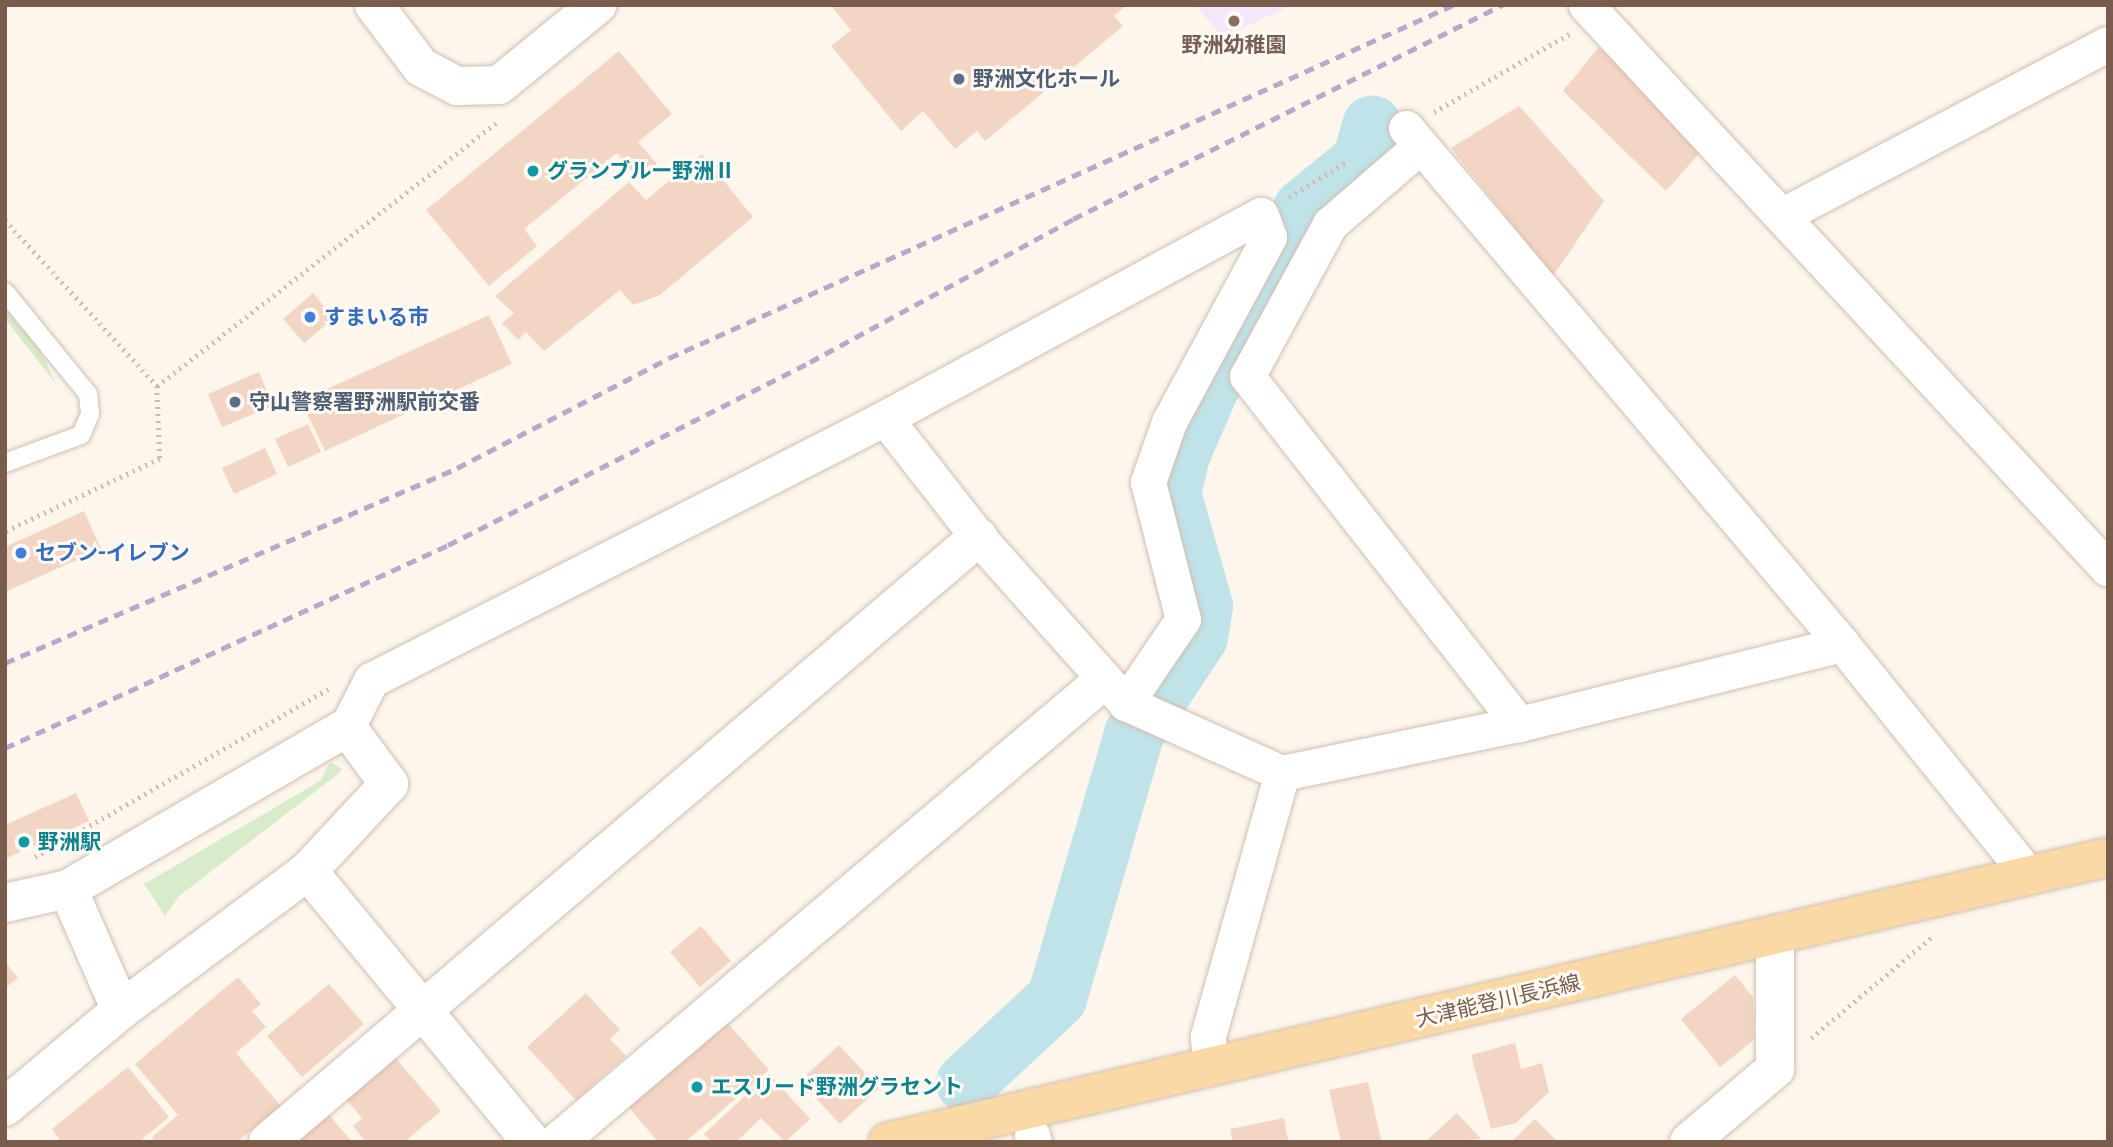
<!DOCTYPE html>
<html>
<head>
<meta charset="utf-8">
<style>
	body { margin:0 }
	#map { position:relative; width:2113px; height:1147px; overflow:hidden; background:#fdf6ec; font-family:"Fira Sans Condensed","Noto Sans JP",sans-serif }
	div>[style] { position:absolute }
	.education>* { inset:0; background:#f3e8fa }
	.green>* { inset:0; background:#d8ecc9 }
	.river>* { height:60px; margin:-30px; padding:0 30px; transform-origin:30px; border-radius:30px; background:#bfe3e8 }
	.building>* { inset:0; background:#f3d5c3 }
	.path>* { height:4.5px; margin-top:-2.25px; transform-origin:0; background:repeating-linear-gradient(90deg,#d9b8a5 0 2px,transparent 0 7px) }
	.roads { filter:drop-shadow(0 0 2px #d1beb0) drop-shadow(0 0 2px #d1beb0) }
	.service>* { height:18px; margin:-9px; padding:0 9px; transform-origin:9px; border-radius:9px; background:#fff }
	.minor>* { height:35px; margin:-17.5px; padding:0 17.5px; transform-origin:17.5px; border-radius:17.5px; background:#fff }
	.tertiary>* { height:38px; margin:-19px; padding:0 19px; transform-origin:19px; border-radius:19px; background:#fff }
	.primary>* { height:38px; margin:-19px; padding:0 19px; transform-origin:19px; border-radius:19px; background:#fbd9a5 }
	.rail>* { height:5px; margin-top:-2.5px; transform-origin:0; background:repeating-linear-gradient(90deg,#b9a8c9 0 10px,transparent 0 17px) }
	.dots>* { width:19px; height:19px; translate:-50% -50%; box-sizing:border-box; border:4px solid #fffaf3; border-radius:50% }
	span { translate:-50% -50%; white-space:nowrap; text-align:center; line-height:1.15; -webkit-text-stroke:6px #fffaf3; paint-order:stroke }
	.education-label { font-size:21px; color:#785e54; font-weight:700 }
	.service-label { font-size:21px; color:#4e5e75; font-weight:700 }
	.left { translate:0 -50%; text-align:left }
	.culture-label { font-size:21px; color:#0d838f; font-weight:700 }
	.shop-label { font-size:21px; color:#366cbe; font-weight:700 }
	.street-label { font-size:21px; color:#7a5c4d }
	.frame { position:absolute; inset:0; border:7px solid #7a5c4d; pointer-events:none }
</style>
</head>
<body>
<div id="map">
	<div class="education">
		<i style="clip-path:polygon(1195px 5px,1293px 5px,1223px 37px)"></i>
	</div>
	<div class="green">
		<i style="clip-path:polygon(5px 309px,39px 348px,56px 384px,5px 319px)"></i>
		<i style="clip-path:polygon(330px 762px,342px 769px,337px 775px,179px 896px,165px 916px,144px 884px,320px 781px)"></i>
	</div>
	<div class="river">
		<i style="left:966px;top:1083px;width:125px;rotate:-43deg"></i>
		<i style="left:1057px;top:998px;width:275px;rotate:-73.7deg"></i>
		<i style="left:1134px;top:734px;width:116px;rotate:-56.6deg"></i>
		<i style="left:1198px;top:637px;width:31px;rotate:-81deg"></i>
		<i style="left:1203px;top:606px;width:116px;rotate:-105.9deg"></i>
		<i style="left:1171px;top:494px;width:40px;rotate:-77deg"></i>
		<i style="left:1180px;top:455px;width:73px;rotate:-66.6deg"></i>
		<i style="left:1209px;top:388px;width:188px;rotate:-60.7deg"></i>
		<i style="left:1301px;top:224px;width:15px;rotate:-82deg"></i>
		<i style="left:1303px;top:209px;width:76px;rotate:-39.1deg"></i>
		<i style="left:1362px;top:161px;width:37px;rotate:-74deg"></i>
	</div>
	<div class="building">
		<i style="clip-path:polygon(830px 5px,1126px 5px,1114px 16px,1123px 26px,985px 141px,977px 131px,955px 149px,923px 111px,901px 131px,831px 46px,851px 30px)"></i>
		<i style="clip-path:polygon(1599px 47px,1703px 149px,1666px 191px,1563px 91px)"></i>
		<i style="clip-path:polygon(619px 51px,672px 114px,638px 142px,657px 164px,639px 179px,617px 153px,524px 229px,537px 246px,489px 286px,426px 210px)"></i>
		<i style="clip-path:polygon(1519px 106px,1604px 201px,1553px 276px,1451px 148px)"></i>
		<i style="clip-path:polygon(702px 154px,753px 217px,660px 295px,633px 305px,620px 290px,544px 351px,526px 332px,518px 340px,502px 323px,514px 313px,495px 296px,629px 182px,646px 200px)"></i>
		<i style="clip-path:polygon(313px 293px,334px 318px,304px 343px,283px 319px)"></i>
		<i style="clip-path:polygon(489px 315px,512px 364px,325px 451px,301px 401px)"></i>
		<i style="clip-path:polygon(259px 372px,273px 406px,222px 427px,208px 394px)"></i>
		<i style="clip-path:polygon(308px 424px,321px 452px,288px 467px,275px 439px)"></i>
		<i style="clip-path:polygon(265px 448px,277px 474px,234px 494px,222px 468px)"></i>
		<i style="clip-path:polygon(84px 511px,101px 549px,5px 592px,5px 547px)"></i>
		<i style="clip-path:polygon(76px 793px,89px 821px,5px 859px,5px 825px)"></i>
		<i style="clip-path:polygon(701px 926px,731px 961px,700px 987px,670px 952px)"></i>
		<i style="clip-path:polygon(5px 962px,18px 978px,5px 988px)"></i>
		<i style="clip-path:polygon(1735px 975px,1753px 997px,1754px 1040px,1720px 1067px,1681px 1019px)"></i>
		<i style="clip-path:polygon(238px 977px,261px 1004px,252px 1011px,266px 1027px,236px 1053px,281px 1106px,237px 1142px,156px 1142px,152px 1137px,178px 1115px,135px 1064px)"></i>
		<i style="clip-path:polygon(329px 984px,364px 1024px,302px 1077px,267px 1036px)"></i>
		<i style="clip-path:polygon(586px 993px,620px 1030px,610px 1039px,626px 1056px,576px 1100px,527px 1047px)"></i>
		<i style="clip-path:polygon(724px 1019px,769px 1070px,685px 1142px,658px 1142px,626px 1104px)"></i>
		<i style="clip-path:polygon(1515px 1043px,1521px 1069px,1542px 1063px,1549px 1092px,1516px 1123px,1491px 1129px,1471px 1055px)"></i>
		<i style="clip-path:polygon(839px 1045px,879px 1088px,840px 1124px,800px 1081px)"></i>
		<i style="clip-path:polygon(392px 1054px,441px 1111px,404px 1142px,366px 1142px,353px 1126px,362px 1118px,343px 1096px)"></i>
		<i style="clip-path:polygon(128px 1067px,169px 1117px,139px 1142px,61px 1142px,52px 1129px)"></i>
		<i style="clip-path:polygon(769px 1074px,810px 1119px,785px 1142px,761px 1118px,736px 1142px,712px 1142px,704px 1134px)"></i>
		<i style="clip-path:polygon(1368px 1082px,1381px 1140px,1341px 1142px,1329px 1090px)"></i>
		<i style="clip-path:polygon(325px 1110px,352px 1142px,288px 1142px)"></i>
		<i style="clip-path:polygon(1457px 1113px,1481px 1139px,1425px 1142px)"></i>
		<i style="clip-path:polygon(1284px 1118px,1288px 1140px,1301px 1142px,1233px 1142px,1230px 1129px)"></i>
		<i style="clip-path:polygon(1535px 1119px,1558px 1142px,1511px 1142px)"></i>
	</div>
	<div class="path">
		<i style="left:1434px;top:112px;width:156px;rotate:-30deg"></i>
		<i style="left:1289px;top:197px;width:66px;rotate:-31.3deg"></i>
		<i style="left:5px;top:220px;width:225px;rotate:47.5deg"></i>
		<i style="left:157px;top:386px;width:73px;rotate:87.6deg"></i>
		<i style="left:160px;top:459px;width:171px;rotate:154.8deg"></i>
		<i style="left:157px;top:386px;width:433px;rotate:-37.8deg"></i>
		<i style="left:35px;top:857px;width:338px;rotate:-29.8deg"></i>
		<i style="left:1811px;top:1038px;width:159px;rotate:-39.9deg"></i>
	</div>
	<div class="roads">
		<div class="service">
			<i style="left:5px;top:292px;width:132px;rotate:50.9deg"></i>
			<i style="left:88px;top:394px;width:20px;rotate:84deg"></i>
			<i style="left:90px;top:414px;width:23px;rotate:113deg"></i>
			<i style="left:81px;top:435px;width:81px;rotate:159.8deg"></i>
		</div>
		<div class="minor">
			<i style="left:1586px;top:5px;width:768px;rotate:47.21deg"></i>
			<i style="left:1406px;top:128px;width:676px;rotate:49.8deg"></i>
			<i style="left:1842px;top:644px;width:298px;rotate:51.1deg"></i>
			<i style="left:1418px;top:148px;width:116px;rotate:139.2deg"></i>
			<i style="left:1330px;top:224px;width:173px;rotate:118.6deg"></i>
			<i style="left:1247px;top:376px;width:442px;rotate:52deg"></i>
			<i style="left:1783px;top:215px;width:367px;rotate:-27.8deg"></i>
			<i style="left:885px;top:418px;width:427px;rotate:-28.4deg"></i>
			<i style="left:1261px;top:215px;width:23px;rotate:70deg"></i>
			<i style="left:1269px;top:237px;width:210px;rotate:118.4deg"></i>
			<i style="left:1169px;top:422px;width:64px;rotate:109.3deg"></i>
			<i style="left:1148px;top:482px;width:141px;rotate:75.7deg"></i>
			<i style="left:1183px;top:619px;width:102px;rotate:124.2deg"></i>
			<i style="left:347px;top:727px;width:53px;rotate:-62.9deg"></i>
			<i style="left:371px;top:680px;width:577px;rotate:-27.01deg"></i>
			<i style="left:885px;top:418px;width:151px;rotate:52deg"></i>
			<i style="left:978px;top:537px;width:222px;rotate:48.3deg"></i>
			<i style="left:1126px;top:703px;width:171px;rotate:24.2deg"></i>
			<i style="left:1282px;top:773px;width:242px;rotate:-11.7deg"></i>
			<i style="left:1519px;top:724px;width:333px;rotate:-13.9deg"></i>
			<i style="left:1211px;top:1067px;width:31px;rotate:-96deg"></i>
			<i style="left:1208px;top:1036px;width:273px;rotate:-74.3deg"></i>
			<i style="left:1032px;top:1135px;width:7px;rotate:74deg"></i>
		</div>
		<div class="tertiary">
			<i style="left:374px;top:5px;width:78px;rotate:52.8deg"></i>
			<i style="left:421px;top:67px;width:41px;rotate:27.8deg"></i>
			<i style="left:457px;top:86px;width:42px;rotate:-1.4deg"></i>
			<i style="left:499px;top:85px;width:127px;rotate:-39.2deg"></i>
			<i style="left:308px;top:871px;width:351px;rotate:50.5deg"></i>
			<i style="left:5px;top:903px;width:65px;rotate:-12.5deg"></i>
			<i style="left:68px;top:889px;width:323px;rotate:-30.1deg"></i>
			<i style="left:347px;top:727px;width:71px;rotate:53.6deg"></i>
			<i style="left:389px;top:784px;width:119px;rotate:133deg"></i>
			<i style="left:308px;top:871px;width:233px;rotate:143.4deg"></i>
			<i style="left:121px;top:1010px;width:132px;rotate:-113.7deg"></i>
			<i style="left:5px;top:1107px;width:151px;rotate:-39.9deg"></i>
			<i style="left:268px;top:1142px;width:933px;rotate:-40.43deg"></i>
			<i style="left:558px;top:1142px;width:714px;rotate:-40.23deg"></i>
			<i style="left:1689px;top:1142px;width:113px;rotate:-40.3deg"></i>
			<i style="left:1775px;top:1069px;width:132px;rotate:-90deg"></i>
		</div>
		<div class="primary">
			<i style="left:888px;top:1142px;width:1253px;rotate:-13.15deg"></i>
		</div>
	</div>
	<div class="rail">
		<i style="left:5px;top:663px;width:492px;rotate:-23.3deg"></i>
		<i style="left:457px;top:468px;width:239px;rotate:-27.4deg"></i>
		<i style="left:669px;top:358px;width:860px;rotate:-24.24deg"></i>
		<i style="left:5px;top:748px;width:487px;rotate:-24.6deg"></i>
		<i style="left:448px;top:545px;width:406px;rotate:-26.8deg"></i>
		<i style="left:810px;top:362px;width:299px;rotate:-28.5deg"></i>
		<i style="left:1073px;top:219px;width:480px;rotate:-26.5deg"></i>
	</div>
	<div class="dots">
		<i style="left:1234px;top:21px;background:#8d6e63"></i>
		<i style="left:959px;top:79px;background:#5c6f8a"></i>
		<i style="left:533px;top:171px;background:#0f9aa8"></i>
		<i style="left:310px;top:317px;background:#3f7fe0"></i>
		<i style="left:235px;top:402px;background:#5c6f8a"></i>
		<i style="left:21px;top:553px;background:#3f7fe0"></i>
		<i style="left:24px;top:842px;background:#0f9aa8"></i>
		<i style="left:697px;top:1087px;background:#0f9aa8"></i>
	</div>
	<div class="education-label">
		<span style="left:1234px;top:45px">野洲幼稚園</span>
	</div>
	<div class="service-label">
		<span class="left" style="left:973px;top:79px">野洲文化ホール</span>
		<span class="left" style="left:249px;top:402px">守山警察署野洲駅前交番</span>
	</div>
	<div class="culture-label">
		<span class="left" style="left:547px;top:171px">グランブルー野洲Ⅱ</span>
		<span class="left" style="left:38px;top:842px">野洲駅</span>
		<span class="left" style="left:711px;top:1087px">エスリード野洲グラセント</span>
	</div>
	<div class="shop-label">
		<span class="left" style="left:324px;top:317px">すまいる市</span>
		<span class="left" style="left:35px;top:553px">セブン-イレブン</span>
	</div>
	<div class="street-label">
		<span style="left:1498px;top:1001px;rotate:-13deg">大津能登川長浜線</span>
	</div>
	<div class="frame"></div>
</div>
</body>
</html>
